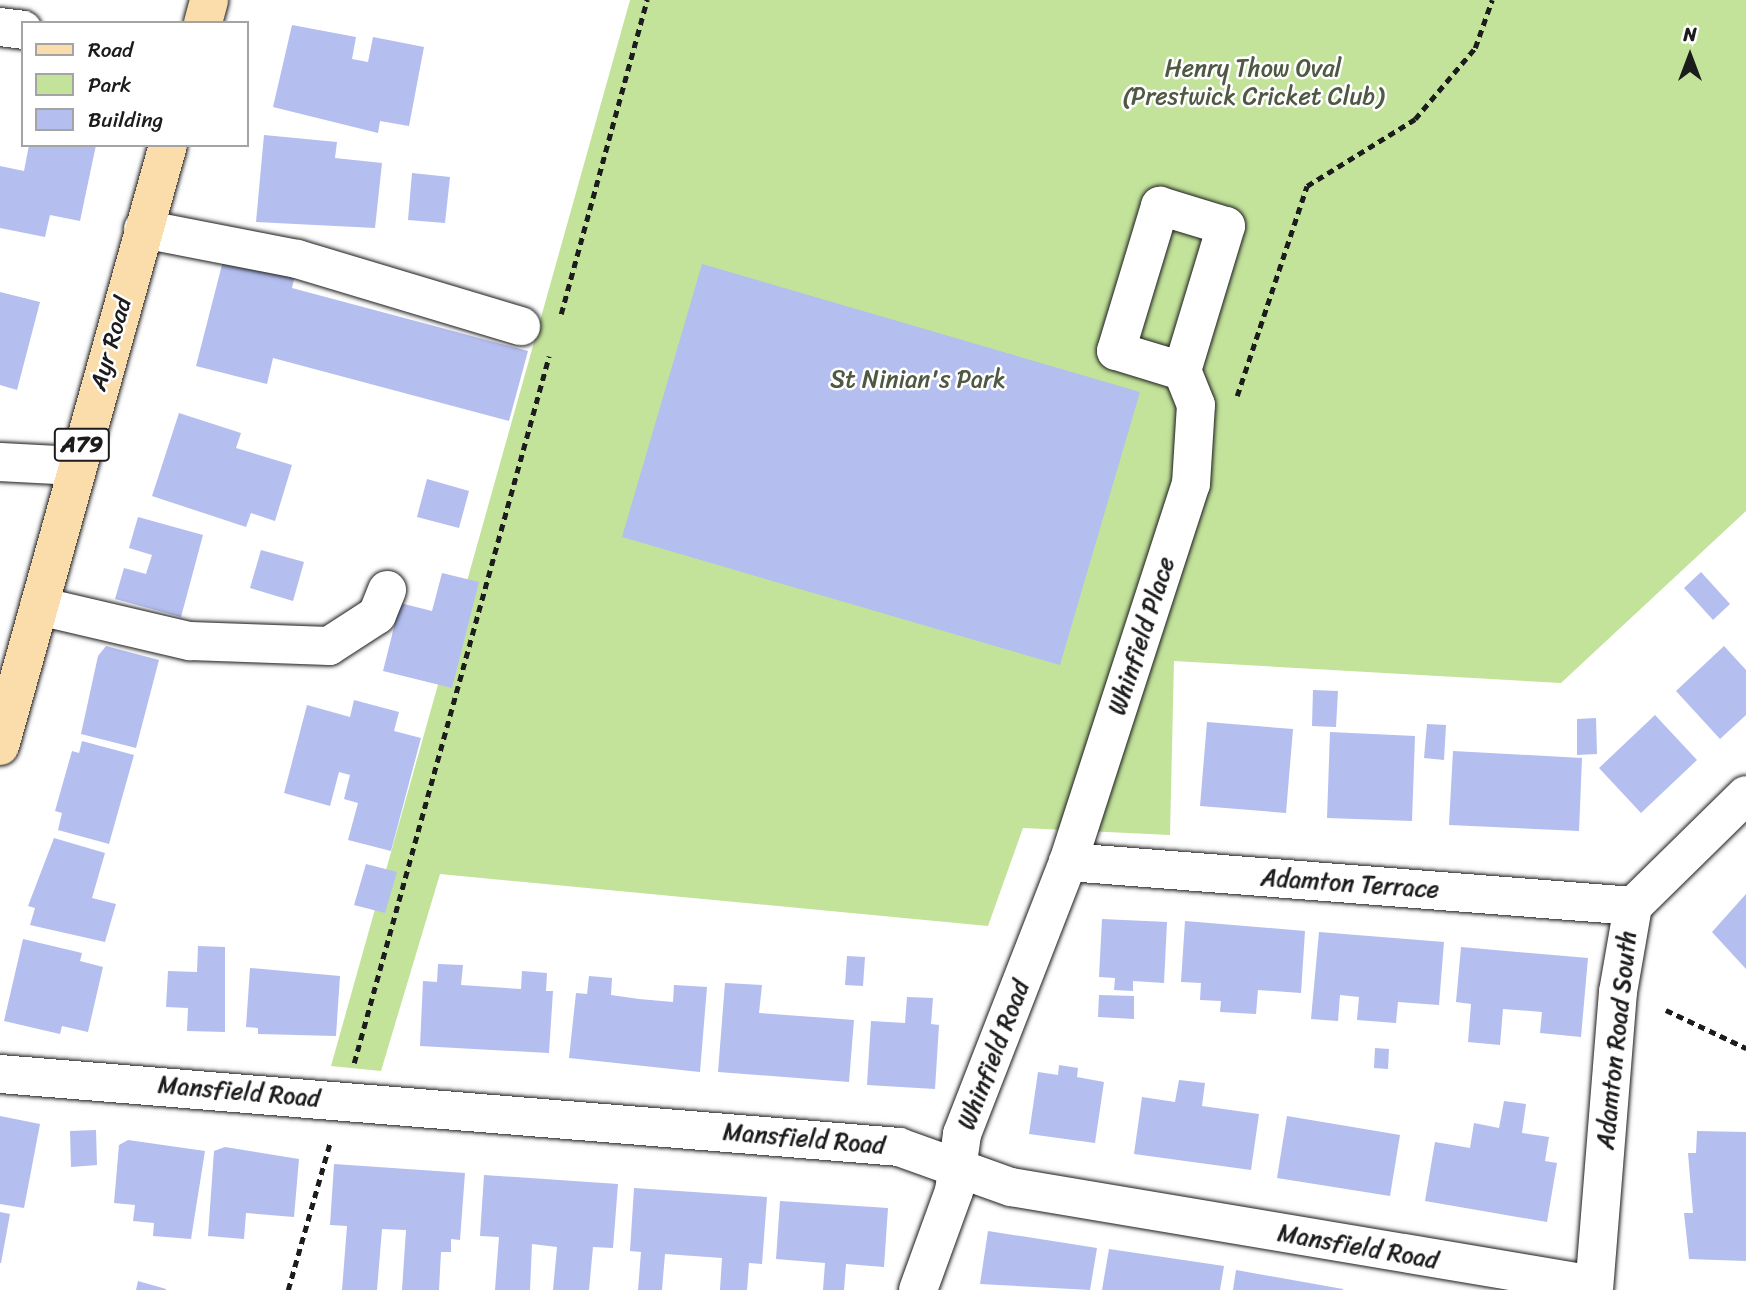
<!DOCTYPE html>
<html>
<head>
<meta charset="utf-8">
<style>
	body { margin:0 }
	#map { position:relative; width:1746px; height:1290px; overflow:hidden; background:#fff; font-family:Sriracha,sans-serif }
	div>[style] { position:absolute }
	.green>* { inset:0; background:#c3e39b }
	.building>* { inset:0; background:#b4beef }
	.path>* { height:4.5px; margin-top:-2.25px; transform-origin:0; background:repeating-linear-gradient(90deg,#1c1c1c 0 7px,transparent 0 12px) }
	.roads { filter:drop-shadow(0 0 2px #1c1c1c) drop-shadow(0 0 2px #1c1c1c) }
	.minor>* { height:38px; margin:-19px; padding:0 19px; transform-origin:19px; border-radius:19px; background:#fff }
	.major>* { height:38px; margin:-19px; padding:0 19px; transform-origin:19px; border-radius:19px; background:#fbddab }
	span { translate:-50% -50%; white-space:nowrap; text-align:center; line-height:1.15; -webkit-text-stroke:5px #fff; paint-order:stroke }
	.shield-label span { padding:2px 5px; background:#fff; border:2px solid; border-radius:5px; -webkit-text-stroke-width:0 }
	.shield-label { font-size:23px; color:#1c1c1c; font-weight:700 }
	.park-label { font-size:24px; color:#4e5842 }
	.street-label { font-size:24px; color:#1c1c1c }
	.legend { position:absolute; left:21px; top:21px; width:228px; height:126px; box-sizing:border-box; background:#fff; border:2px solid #a4a4a4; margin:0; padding:9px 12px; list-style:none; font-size:21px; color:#1c1c1c }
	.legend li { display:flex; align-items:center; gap:14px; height:35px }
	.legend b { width:35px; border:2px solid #a4a4a4 }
	.north { position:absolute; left:1655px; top:21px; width:70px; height:70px; -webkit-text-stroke:5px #fff; paint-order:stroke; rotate:0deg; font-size:19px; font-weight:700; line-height:28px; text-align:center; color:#1c1c1c }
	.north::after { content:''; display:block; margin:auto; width:24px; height:32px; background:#1c1c1c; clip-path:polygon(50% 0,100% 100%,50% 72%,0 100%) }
</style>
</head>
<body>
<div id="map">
	<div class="green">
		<i style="clip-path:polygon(630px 0,1746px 0,1746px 511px,1561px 683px,1174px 661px,1170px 835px,1023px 828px,988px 926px,440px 874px,381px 1071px,331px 1066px)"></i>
	</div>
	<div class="building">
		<i style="clip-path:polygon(292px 25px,356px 37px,352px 59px,368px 62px,373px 37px,424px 47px,409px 126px,380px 121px,378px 133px,273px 107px)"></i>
		<i style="clip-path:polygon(264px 135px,337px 142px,335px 158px,382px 163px,375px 228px,256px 222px)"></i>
		<i style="clip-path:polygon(29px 145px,96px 145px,80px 221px,50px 215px,45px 237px,0 228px,0 166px,24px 171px)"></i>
		<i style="clip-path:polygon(412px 173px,450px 177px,445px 223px,408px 220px)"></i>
		<i style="clip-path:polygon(225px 253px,296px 271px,292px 288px,528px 351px,509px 421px,273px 358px,267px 384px,196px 366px)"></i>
		<i style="clip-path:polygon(702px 264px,1140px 392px,1060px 665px,622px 537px)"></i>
		<i style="clip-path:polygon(0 292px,40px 302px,17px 390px,0 385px)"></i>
		<i style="clip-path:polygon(179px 413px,241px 433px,236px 448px,292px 465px,275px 521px,251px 513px,246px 527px,152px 496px)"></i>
		<i style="clip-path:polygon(427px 479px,469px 491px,459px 528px,417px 517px)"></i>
		<i style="clip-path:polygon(138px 517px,203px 535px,181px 617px,115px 599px,124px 568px,146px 574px,152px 555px,129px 548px)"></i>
		<i style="clip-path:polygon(261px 550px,304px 562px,293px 601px,250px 588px)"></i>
		<i style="clip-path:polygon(1701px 572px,1730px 604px,1713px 620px,1684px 588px)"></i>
		<i style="clip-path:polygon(442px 573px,479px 582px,452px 688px,383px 671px,400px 603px,432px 611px)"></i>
		<i style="clip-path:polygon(106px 646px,159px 660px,136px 748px,81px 734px,98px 656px)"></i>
		<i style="clip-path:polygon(1724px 646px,1746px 670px,1746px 715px,1720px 739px,1676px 691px)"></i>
		<i style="clip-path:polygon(1313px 690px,1338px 691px,1336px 727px,1312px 726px)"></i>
		<i style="clip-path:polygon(354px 700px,399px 712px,394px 731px,421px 738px,391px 851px,348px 840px,358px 803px,344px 799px,350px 775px,339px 772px,330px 806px,284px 793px,307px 705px,350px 717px)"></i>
		<i style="clip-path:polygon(1655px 715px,1697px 760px,1641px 813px,1599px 768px)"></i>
		<i style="clip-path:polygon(1596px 718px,1597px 754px,1577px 755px,1577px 719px)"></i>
		<i style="clip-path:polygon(1207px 722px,1293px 729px,1286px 813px,1200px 806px)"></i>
		<i style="clip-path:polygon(1427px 724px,1446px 725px,1444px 760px,1424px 758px)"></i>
		<i style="clip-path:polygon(1330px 732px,1415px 736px,1412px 821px,1327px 818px)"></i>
		<i style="clip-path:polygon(82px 741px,134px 755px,109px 844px,58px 830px,62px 813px,55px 811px,72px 751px,79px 753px)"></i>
		<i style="clip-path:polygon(1453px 751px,1582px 758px,1579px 831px,1449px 825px)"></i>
		<i style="clip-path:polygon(54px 838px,105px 853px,92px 898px,116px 904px,105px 942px,30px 925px,35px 908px,28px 906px)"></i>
		<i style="clip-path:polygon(366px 864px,397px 872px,385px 913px,354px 905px)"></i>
		<i style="clip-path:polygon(1746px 894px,1746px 969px,1712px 932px)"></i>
		<i style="clip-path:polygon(1102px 919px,1167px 922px,1164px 983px,1133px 981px,1133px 991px,1114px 990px,1115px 978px,1099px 977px)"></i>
		<i style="clip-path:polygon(1185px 921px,1305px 931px,1301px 993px,1258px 990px,1256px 1014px,1220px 1012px,1221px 1001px,1200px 1000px,1201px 983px,1181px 982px)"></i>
		<i style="clip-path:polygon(1319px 932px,1444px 942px,1439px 1005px,1398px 1002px,1396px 1023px,1357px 1020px,1359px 997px,1340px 995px,1338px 1021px,1311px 1019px)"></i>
		<i style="clip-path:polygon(23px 939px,82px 953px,80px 961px,103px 967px,88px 1032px,62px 1026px,60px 1034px,4px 1021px)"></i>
		<i style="clip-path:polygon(198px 946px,225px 947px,225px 1032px,187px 1031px,188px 1008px,166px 1007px,168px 971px,197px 972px)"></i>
		<i style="clip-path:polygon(1461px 947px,1588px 958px,1581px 1037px,1540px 1033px,1542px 1012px,1503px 1009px,1500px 1045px,1468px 1042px,1471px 1004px,1456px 1002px)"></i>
		<i style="clip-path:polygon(847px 956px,865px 957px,863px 986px,845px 985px)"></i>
		<i style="clip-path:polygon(438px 964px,463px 965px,461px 985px,521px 989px,522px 971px,547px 973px,546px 991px,553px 991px,549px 1053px,420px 1046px,423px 981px,437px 982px)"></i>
		<i style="clip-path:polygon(250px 968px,340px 976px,336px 1036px,258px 1034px,258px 1028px,246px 1027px)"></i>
		<i style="clip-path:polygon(589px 976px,612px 978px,611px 995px,639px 999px,673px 1002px,674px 985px,707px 987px,700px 1072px,569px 1058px,576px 993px,587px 994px)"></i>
		<i style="clip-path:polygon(725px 983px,762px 985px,759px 1013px,854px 1020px,849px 1082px,718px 1072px)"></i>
		<i style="clip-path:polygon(1099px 995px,1134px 996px,1134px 1019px,1098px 1017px)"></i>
		<i style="clip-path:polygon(907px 997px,933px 998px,931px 1024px,939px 1025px,935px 1089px,867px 1085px,871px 1021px,905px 1023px)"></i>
		<i style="clip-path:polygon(1375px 1048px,1389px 1049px,1388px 1069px,1374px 1068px)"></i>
		<i style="clip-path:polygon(1059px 1065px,1078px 1068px,1077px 1077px,1104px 1082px,1095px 1143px,1029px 1134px,1038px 1072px,1058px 1075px)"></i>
		<i style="clip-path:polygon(1179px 1080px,1205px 1083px,1202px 1106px,1259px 1114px,1251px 1170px,1134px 1154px,1142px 1097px,1175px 1102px)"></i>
		<i style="clip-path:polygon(1504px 1101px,1526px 1104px,1522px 1133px,1549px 1137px,1545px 1161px,1557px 1163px,1547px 1222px,1425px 1201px,1435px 1142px,1470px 1148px,1474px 1123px,1499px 1128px)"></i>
		<i style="clip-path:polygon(0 1116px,40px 1124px,24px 1208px,0 1204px)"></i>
		<i style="clip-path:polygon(1287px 1116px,1400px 1135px,1390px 1196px,1277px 1178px)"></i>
		<i style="clip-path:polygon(96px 1130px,97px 1165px,71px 1167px,70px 1131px)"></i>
		<i style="clip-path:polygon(1697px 1131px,1746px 1132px,1746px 1261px,1689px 1259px,1684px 1213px,1693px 1213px,1688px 1153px,1696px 1153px)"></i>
		<i style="clip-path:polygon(128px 1140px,205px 1151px,191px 1239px,153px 1236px,154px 1223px,133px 1221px,135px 1205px,114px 1203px,119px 1145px)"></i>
		<i style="clip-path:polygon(225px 1147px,299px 1159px,294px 1217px,246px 1213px,244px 1239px,208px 1236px,214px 1151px)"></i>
		<i style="clip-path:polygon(334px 1164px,465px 1173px,460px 1240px,451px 1239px,451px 1252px,441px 1252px,439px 1290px,402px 1290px,406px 1230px,382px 1229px,377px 1290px,342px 1290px,347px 1226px,330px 1225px)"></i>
		<i style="clip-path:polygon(484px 1175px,618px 1184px,613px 1248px,593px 1247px,589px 1290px,553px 1290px,557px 1247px,532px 1244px,530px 1290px,495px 1290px,499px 1237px,480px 1236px)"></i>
		<i style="clip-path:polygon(634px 1188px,767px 1197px,762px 1264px,749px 1263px,747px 1290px,720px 1290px,722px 1258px,665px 1254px,662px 1290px,638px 1290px,641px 1252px,630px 1251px)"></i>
		<i style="clip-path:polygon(780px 1201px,888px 1208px,884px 1267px,846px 1264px,844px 1290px,823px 1290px,825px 1263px,776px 1259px)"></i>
		<i style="clip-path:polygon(0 1212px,10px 1214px,1px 1263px,0 1263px)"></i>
		<i style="clip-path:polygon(988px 1231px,1097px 1248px,1090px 1290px,980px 1284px)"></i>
		<i style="clip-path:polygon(1109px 1249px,1224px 1266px,1220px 1290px,1102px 1290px)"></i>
		<i style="clip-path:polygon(1236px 1270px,1343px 1289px,1343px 1290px,1233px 1290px)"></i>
		<i style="clip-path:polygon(138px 1281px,166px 1289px,166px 1290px,136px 1290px)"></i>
	</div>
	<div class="path">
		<i style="left:561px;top:314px;width:326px;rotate:-74.7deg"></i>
		<i style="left:1237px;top:396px;width:221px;rotate:-71.6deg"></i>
		<i style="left:1307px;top:186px;width:127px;rotate:-31.8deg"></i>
		<i style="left:1415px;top:119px;width:93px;rotate:-49.8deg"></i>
		<i style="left:1475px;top:48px;width:51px;rotate:-70.5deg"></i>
		<i style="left:1666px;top:1010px;width:89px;rotate:25.4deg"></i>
		<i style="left:354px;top:1063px;width:733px;rotate:-74.58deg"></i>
		<i style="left:288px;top:1290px;width:153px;rotate:-74.1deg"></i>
	</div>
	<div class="roads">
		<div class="minor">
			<i style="left:0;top:27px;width:23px;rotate:7deg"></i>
			<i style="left:1160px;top:206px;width:69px;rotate:16.9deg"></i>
			<i style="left:1226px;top:226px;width:152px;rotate:106.9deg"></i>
			<i style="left:1182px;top:371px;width:69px;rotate:-163.1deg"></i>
			<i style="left:1116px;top:351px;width:152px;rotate:-73.1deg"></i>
			<i style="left:143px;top:229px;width:157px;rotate:11deg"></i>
			<i style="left:297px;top:259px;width:234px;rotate:16.7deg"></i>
			<i style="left:0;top:462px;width:76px;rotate:3deg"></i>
			<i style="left:39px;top:606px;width:155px;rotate:13.1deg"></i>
			<i style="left:190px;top:641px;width:139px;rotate:2.1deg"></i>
			<i style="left:329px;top:646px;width:57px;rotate:-32.9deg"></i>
			<i style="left:377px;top:615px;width:27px;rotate:-68deg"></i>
			<i style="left:1068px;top:862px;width:567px;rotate:4.45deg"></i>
			<i style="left:0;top:1074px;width:902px;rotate:4.64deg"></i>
			<i style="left:899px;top:1147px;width:119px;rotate:19.7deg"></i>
			<i style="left:1011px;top:1187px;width:591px;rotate:9.54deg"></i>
			<i style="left:918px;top:1290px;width:105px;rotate:-70deg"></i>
			<i style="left:954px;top:1191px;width:58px;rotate:-82deg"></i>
			<i style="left:962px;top:1134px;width:292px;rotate:-68.7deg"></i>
			<i style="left:1068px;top:862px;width:398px;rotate:-72deg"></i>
			<i style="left:1191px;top:484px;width:79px;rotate:-86.4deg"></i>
			<i style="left:1196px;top:405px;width:37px;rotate:-112deg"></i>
			<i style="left:1594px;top:1290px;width:299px;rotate:-85.4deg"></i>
			<i style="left:1618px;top:992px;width:87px;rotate:-80.1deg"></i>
			<i style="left:1633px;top:906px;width:158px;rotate:-44.5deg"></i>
		</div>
		<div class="major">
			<i style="left:203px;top:23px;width:24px;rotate:-75deg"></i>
			<i style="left:0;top:746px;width:624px;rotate:-74.38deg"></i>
		</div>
	</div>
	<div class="shield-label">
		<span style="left:82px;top:445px">A79</span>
	</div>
	<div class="park-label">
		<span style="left:1253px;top:83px">Henry Thow Oval<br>(Prestwick Cricket Club)</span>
		<span style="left:918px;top:380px">St Ninian's Park</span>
	</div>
	<div class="street-label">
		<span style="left:111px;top:344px;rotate:-74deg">Ayr Road</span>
		<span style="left:1142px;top:636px;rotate:-72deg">Whinfield Place</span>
		<span style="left:1350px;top:884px;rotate:4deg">Adamton Terrace</span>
		<span style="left:1617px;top:1040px;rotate:-84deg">Adamton Road South</span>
		<span style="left:994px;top:1055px;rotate:-69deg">Whinfield Road</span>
		<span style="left:239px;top:1092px;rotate:5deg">Mansfield Road</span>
		<span style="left:804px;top:1139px;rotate:5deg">Mansfield Road</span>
		<span style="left:1358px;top:1247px;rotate:10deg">Mansfield Road</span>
	</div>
	<ul class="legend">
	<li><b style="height:9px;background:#fbddab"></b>Road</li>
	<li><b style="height:19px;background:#c3e39b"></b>Park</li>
	<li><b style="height:19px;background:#b4beef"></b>Building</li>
	</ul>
	<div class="north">N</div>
</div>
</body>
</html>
